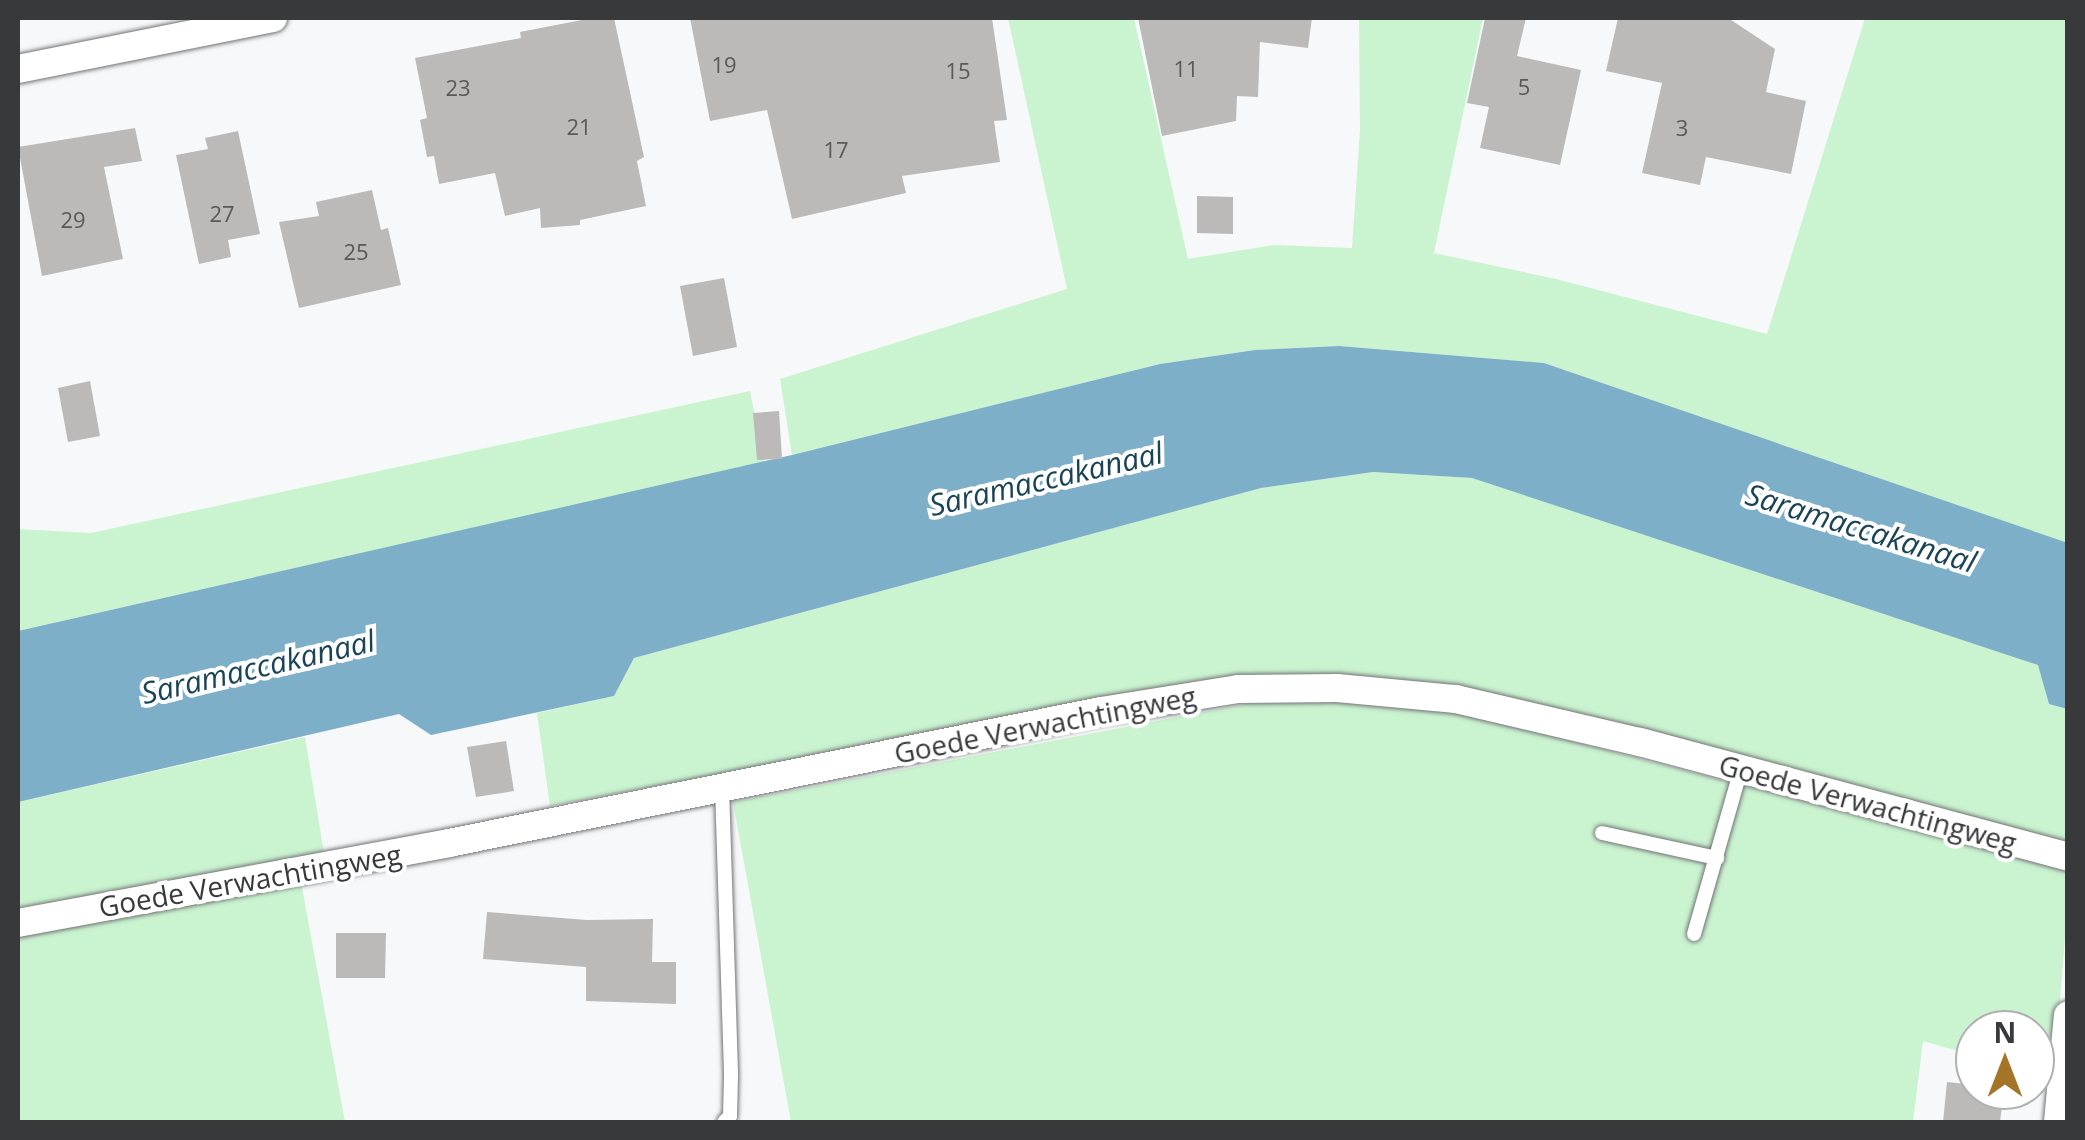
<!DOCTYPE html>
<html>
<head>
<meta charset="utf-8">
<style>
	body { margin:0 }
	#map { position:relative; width:2085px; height:1140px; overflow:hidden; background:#f7f8fa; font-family:"Open Sans",sans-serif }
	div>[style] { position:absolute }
	.green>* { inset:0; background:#caf3d0 }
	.water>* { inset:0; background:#7dafc8 }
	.building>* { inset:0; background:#bcbab9 }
	.roads { filter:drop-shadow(0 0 2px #737476) drop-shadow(0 0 2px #737476) }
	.lane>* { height:14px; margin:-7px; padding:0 7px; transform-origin:7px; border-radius:7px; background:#fff }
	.street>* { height:28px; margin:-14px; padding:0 14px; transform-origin:14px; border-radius:14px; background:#fff }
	span { translate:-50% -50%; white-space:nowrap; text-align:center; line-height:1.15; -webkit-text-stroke:8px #fff; paint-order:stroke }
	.number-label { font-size:22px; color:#59595a }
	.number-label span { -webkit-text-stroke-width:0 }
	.street-label { font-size:28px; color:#38393a }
	.water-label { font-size:30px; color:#194456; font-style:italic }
	.frame { position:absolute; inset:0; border:20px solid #38393a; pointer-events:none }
	.north { position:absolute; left:1955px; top:1010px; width:100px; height:100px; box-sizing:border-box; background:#fff; border:2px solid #afb0b0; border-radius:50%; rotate:0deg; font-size:28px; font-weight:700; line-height:40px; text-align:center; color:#38393a }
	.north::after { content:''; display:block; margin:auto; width:35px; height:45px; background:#a47428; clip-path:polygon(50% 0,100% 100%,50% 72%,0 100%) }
</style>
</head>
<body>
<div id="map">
	<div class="green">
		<i style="clip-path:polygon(1008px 18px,1134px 18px,1188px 259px,1273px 245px,1352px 248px,1360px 130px,1359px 18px,1483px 18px,1434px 253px,1556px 279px,1767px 334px,1865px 18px,2067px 18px,2067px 543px,1544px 363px,1339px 346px,1255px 350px,1160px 364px,792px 455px,780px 379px,1067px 289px)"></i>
		<i style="clip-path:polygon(750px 391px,764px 462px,18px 631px,18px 529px,91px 533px)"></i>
		<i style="clip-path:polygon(1373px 472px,1472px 478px,2039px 665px,2049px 704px,2067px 709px,2067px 842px,1585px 717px,1387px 679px,950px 730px,550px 806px,537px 713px,614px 696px,634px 658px,1261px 488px)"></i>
		<i style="clip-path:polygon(1341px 699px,1467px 714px,2061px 868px,2067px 873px,2068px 899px,2054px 1078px,2035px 1072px,2035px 1030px,1975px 1030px,1975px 1056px,1923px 1041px,1913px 1122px,791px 1122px,733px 802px,1256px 702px)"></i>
		<i style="clip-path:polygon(305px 737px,324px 853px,18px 908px,18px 802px)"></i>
		<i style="clip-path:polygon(301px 882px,345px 1122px,18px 1122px,18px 933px)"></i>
	</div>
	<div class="water">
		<i style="clip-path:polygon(1339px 346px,1544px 363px,2068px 543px,2067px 709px,2049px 704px,2038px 665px,1472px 478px,1373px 472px,1261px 488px,634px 658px,614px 696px,431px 735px,399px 714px,18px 802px,18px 631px,792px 455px,1160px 364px,1255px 350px)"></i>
	</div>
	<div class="building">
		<i style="clip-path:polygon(592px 18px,614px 18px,644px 157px,637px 161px,646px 206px,580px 220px,580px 225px,541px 228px,540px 208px,505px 216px,495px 173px,439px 184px,434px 156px,427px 157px,420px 120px,427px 118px,415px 58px,521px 38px,520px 32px)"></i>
		<i style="clip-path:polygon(690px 18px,992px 18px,1007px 120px,994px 121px,1000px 162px,902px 176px,906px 193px,792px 219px,767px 110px,710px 121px)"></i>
		<i style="clip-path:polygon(1138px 18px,1312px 18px,1308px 48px,1260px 42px,1258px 97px,1237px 96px,1236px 121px,1162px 136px)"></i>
		<i style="clip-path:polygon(1485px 18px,1526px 18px,1517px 56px,1581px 70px,1560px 165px,1480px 148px,1489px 107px,1467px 103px)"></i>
		<i style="clip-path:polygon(1618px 18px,1728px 18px,1775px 49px,1766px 92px,1806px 101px,1791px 174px,1706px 157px,1700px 185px,1642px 173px,1662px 83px,1606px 71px)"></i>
		<i style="clip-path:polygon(135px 128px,142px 161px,104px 167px,123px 259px,42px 276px,18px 147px)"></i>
		<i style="clip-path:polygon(238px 131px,260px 234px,228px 240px,231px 257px,199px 264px,176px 155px,208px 149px,205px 138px)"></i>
		<i style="clip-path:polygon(372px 190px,381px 230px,388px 228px,401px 285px,299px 308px,279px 222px,319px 216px,316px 202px)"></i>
		<i style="clip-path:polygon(1197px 196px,1233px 197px,1233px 234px,1197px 233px)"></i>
		<i style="clip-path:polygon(724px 278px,737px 347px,693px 356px,680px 286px)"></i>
		<i style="clip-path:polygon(90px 381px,100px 436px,68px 442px,58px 388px)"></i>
		<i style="clip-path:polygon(779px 411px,782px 459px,757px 460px,753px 413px)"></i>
		<i style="clip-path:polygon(506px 741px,514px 791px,476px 797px,467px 747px)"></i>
		<i style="clip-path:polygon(487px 912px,587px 920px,653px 919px,652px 962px,676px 962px,676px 1004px,586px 1001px,586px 967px,483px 959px)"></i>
		<i style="clip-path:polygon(336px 933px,386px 933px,385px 978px,336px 978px)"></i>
		<i style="clip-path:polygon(1947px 1082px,1975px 1085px,1975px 1090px,2004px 1090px,2000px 1122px,1943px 1122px)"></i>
	</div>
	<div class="roads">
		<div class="lane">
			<i style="left:722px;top:787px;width:289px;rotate:88.2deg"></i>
			<i style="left:731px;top:1076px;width:40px;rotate:91.4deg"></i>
			<i style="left:730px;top:1116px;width:8px;rotate:135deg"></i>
			<i style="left:1602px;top:833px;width:118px;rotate:12.3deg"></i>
			<i style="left:1694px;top:934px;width:172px;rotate:-74.1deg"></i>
		</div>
		<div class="street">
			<i style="left:18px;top:69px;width:260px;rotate:-11.3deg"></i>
			<i style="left:18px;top:923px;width:438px;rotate:-10.5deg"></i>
			<i style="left:449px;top:843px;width:665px;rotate:-11.45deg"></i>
			<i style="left:1101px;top:711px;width:139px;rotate:-9.1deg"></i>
			<i style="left:1238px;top:689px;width:99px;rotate:-0.6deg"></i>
			<i style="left:1337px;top:688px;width:120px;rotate:5.3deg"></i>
			<i style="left:1456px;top:699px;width:189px;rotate:13.2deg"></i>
			<i style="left:1640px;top:742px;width:443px;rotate:15deg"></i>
			<i style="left:2058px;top:1122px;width:107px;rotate:-84.7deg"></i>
		</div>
	</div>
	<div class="number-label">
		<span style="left:724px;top:65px">19</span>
		<span style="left:1186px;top:69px">11</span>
		<span style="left:958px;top:71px">15</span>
		<span style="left:1524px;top:87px">5</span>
		<span style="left:458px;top:88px">23</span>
		<span style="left:579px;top:127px">21</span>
		<span style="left:1682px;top:128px">3</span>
		<span style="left:836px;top:150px">17</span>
		<span style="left:222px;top:214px">27</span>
		<span style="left:73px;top:220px">29</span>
		<span style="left:356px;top:252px">25</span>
	</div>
	<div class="street-label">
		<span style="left:1045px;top:724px;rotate:-11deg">Goede Verwachtingweg</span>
		<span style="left:1868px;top:803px;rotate:15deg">Goede Verwachtingweg</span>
		<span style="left:250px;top:880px;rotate:-10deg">Goede Verwachtingweg</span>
	</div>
	<div class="water-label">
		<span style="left:1046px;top:479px;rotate:-13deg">Saramaccakanaal</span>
		<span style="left:1861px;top:528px;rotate:17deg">Saramaccakanaal</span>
		<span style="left:258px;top:667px;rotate:-13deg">Saramaccakanaal</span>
	</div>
	<div class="frame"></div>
	<div class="north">N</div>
</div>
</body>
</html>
